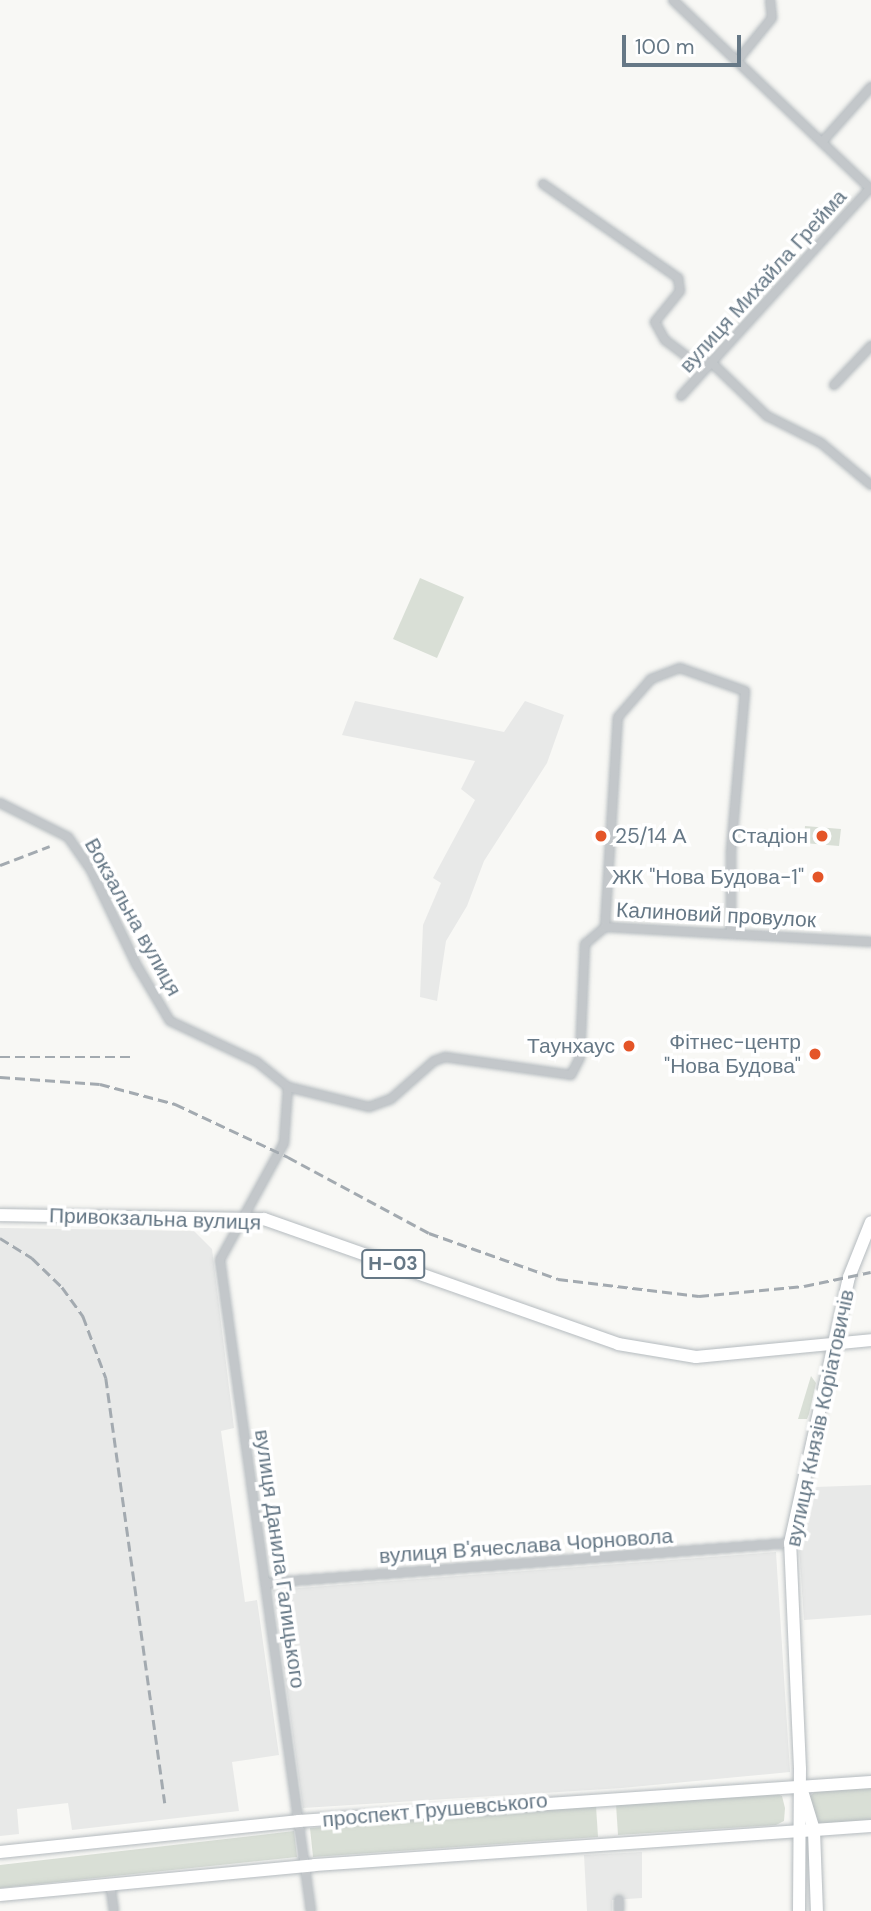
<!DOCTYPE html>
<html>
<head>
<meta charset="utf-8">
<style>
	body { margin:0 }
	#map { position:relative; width:871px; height:1911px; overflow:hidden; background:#f8f8f5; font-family:"DM Sans",sans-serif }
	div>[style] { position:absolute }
	.built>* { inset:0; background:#e8e9e8 }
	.green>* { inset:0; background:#d9dfd6 }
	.roads { filter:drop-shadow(0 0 2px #b5bbbf) drop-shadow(0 0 2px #b5bbbf) }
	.street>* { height:8px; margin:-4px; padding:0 4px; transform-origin:4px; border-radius:4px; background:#c3c7ca }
	.secondary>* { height:12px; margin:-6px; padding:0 6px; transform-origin:6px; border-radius:6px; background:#fff }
	.primary>* { height:12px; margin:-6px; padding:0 6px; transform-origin:6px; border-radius:6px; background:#fff }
	.rail>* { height:2.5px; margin-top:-1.25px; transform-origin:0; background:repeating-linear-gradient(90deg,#a3aab0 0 10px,transparent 0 15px) }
	.dots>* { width:19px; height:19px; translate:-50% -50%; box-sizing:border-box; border:4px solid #fff; border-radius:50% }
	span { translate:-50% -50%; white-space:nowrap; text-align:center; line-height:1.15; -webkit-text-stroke:7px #fff; paint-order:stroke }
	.shield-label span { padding:2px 5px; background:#fff; border:2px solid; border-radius:5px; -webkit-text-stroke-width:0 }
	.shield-label { font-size:19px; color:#667886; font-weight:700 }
	.street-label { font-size:21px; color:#667886 }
	.poi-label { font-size:21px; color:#667886 }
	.left { translate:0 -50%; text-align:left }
	.right { translate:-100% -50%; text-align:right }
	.scale { position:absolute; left:622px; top:35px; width:119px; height:32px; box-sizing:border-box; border:4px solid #667886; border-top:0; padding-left:9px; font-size:21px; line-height:24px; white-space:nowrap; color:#667886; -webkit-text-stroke:5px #fff; paint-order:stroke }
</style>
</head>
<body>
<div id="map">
	<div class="built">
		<i style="clip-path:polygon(355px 701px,504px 732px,525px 701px,564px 715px,547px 763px,484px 861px,467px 906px,446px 941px,437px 1001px,420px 997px,423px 925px,441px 883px,433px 878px,475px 800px,461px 789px,475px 761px,342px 735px)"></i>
		<i style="clip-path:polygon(0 1228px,194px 1231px,212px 1249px,234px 1428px,221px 1431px,245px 1602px,257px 1600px,279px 1755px,232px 1762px,239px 1811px,72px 1830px,68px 1803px,17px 1809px,19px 1834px,0 1836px)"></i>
		<i style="clip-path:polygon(871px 1485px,871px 1615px,804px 1620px,799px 1547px,815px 1487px)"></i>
		<i style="clip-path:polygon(776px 1552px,790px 1772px,622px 1788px,303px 1808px,273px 1590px)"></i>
		<i style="clip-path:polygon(642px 1852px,642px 1898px,612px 1900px,612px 1911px,587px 1911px,584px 1855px)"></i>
	</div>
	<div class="green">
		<i style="clip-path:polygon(420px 578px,464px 597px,437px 658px,393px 639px)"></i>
		<i style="clip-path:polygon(805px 826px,841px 829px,839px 846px,804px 843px)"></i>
		<i style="clip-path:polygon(811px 1376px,816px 1383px,809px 1414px,807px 1419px,798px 1419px)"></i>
		<i style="clip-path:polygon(871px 1787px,871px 1820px,818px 1824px,811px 1817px,809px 1797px,818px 1789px)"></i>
		<i style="clip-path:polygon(774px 1792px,782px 1796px,785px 1808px,784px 1821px,776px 1825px,618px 1835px,616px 1804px)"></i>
		<i style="clip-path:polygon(596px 1806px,598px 1837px,313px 1857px,310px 1828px)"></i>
		<i style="clip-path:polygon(294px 1831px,297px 1857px,0 1888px,0 1865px)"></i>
	</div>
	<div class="roads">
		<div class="street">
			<i style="left:673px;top:0;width:274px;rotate:43.7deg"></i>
			<i style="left:737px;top:61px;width:55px;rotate:-50.9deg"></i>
			<i style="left:772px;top:18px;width:18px;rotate:-96deg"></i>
			<i style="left:822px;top:142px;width:74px;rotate:-48.3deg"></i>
			<i style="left:543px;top:184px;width:165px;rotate:34.8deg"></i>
			<i style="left:678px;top:278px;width:13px;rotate:81deg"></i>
			<i style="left:680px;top:291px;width:40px;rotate:129deg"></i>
			<i style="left:655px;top:322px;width:21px;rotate:61deg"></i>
			<i style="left:665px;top:340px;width:30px;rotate:37deg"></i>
			<i style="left:689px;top:358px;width:26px;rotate:16deg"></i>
			<i style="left:714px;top:365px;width:74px;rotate:43.9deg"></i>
			<i style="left:767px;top:416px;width:60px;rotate:26.6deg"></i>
			<i style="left:821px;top:443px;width:65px;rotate:40deg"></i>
			<i style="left:834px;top:385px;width:54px;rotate:-46.5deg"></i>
			<i style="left:681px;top:396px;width:281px;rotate:-47.7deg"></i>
			<i style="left:0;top:803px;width:76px;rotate:26.6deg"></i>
			<i style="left:68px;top:837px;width:40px;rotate:55.1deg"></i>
			<i style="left:91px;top:870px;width:104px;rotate:64.4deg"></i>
			<i style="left:136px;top:964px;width:66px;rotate:59.2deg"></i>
			<i style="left:170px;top:1021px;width:96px;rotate:25.2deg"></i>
			<i style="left:257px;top:1062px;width:40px;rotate:39deg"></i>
			<i style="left:288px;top:1087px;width:56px;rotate:94.1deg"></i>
			<i style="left:284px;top:1143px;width:133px;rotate:118.7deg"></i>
			<i style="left:220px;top:1260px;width:657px;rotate:82.04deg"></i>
			<i style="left:605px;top:927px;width:210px;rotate:-86.5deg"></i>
			<i style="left:618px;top:717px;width:50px;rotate:-49deg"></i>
			<i style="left:651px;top:679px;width:31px;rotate:-21deg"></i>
			<i style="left:680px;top:668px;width:69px;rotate:19.5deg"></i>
			<i style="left:745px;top:691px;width:162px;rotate:95deg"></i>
			<i style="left:731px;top:852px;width:79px;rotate:90deg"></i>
			<i style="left:288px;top:1087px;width:83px;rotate:13.9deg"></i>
			<i style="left:369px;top:1107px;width:23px;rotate:-20deg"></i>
			<i style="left:391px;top:1099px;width:57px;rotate:-41.5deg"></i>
			<i style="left:434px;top:1061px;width:12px;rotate:-20deg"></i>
			<i style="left:445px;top:1057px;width:127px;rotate:8.1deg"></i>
			<i style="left:571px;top:1075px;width:20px;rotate:-63deg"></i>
			<i style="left:580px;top:1057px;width:113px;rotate:-87.5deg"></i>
			<i style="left:585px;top:944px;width:26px;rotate:-40deg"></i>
			<i style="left:605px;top:927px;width:266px;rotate:3.2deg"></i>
			<i style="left:265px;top:1583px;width:527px;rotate:-4.36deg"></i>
			<i style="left:110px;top:1883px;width:28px;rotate:82deg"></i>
			<i style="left:619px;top:1900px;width:11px;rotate:90deg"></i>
		</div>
		<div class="secondary">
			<i style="left:803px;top:1794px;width:39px;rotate:73deg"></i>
			<i style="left:814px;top:1831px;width:80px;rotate:87.9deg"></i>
			<i style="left:0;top:1852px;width:301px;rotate:-5.9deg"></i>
			<i style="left:299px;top:1821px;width:573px;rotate:-3.9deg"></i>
			<i style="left:0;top:1895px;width:316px;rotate:-5.4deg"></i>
			<i style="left:315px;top:1865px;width:557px;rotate:-4.01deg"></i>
			<i style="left:799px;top:1911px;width:142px;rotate:-89.6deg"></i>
			<i style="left:800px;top:1769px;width:226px;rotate:-92.5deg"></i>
			<i style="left:790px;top:1543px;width:272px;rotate:-77.5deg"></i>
			<i style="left:849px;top:1277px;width:59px;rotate:-68.2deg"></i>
		</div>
		<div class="primary">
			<i style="left:0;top:1215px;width:264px;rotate:0.9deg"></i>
			<i style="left:264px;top:1219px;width:375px;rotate:19.4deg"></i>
			<i style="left:618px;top:1344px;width:79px;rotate:9.5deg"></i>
			<i style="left:696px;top:1357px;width:176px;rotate:-5.5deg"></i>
		</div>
	</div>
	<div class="rail">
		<i style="left:0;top:865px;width:53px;rotate:-20.8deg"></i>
		<i style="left:0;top:1057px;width:131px"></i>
		<i style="left:0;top:1077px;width:100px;rotate:4deg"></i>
		<i style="left:100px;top:1084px;width:78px;rotate:14.9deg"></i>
		<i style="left:175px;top:1104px;width:125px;rotate:25.1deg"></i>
		<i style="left:288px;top:1157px;width:160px;rotate:28.3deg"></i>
		<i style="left:429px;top:1233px;width:137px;rotate:19.6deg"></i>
		<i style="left:558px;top:1279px;width:142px;rotate:6.9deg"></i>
		<i style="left:699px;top:1296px;width:105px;rotate:-5.4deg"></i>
		<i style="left:804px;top:1286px;width:68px;rotate:-11.8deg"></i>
		<i style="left:0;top:1238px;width:38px;rotate:32deg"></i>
		<i style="left:32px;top:1258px;width:42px;rotate:44deg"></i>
		<i style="left:62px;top:1287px;width:36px;rotate:54deg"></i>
		<i style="left:83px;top:1316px;width:66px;rotate:69.6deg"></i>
		<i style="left:106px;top:1378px;width:429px;rotate:82.1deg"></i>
	</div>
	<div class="dots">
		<i style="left:601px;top:836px;background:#e45528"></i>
		<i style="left:822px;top:836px;background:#e45528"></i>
		<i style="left:818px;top:877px;background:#e45528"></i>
		<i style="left:629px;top:1046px;background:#e45528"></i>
		<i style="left:815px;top:1054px;background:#e45528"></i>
	</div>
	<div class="shield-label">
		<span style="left:393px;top:1264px">Н-03</span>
	</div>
	<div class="street-label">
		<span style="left:763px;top:281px;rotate:-48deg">вулиця Михайла Грейма</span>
		<span style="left:716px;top:915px;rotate:3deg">Калиновий провулок</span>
		<span style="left:133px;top:917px;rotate:61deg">Вокзальна вулиця</span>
		<span style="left:155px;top:1219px;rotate:2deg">Привокзальна вулиця</span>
		<span style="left:820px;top:1418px;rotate:-78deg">вулиця Князів Коріатовичів</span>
		<span style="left:526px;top:1546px;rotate:-4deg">вулиця В'ячеслава Чорновола</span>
		<span style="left:280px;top:1559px;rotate:82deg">вулиця Данила Галицького</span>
		<span style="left:435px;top:1810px;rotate:-5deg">проспект Грушевського</span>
	</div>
	<div class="poi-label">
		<span class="left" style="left:615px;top:836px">25/14 А</span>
		<span class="right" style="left:808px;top:836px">Стадіон</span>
		<span class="right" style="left:804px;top:877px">ЖК "Нова Будова-1"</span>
		<span class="right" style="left:801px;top:1054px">Фітнес-центр<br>"Нова Будова"</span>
		<span class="right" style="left:615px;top:1046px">Таунхаус</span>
	</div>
	<div class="scale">100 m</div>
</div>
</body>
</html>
